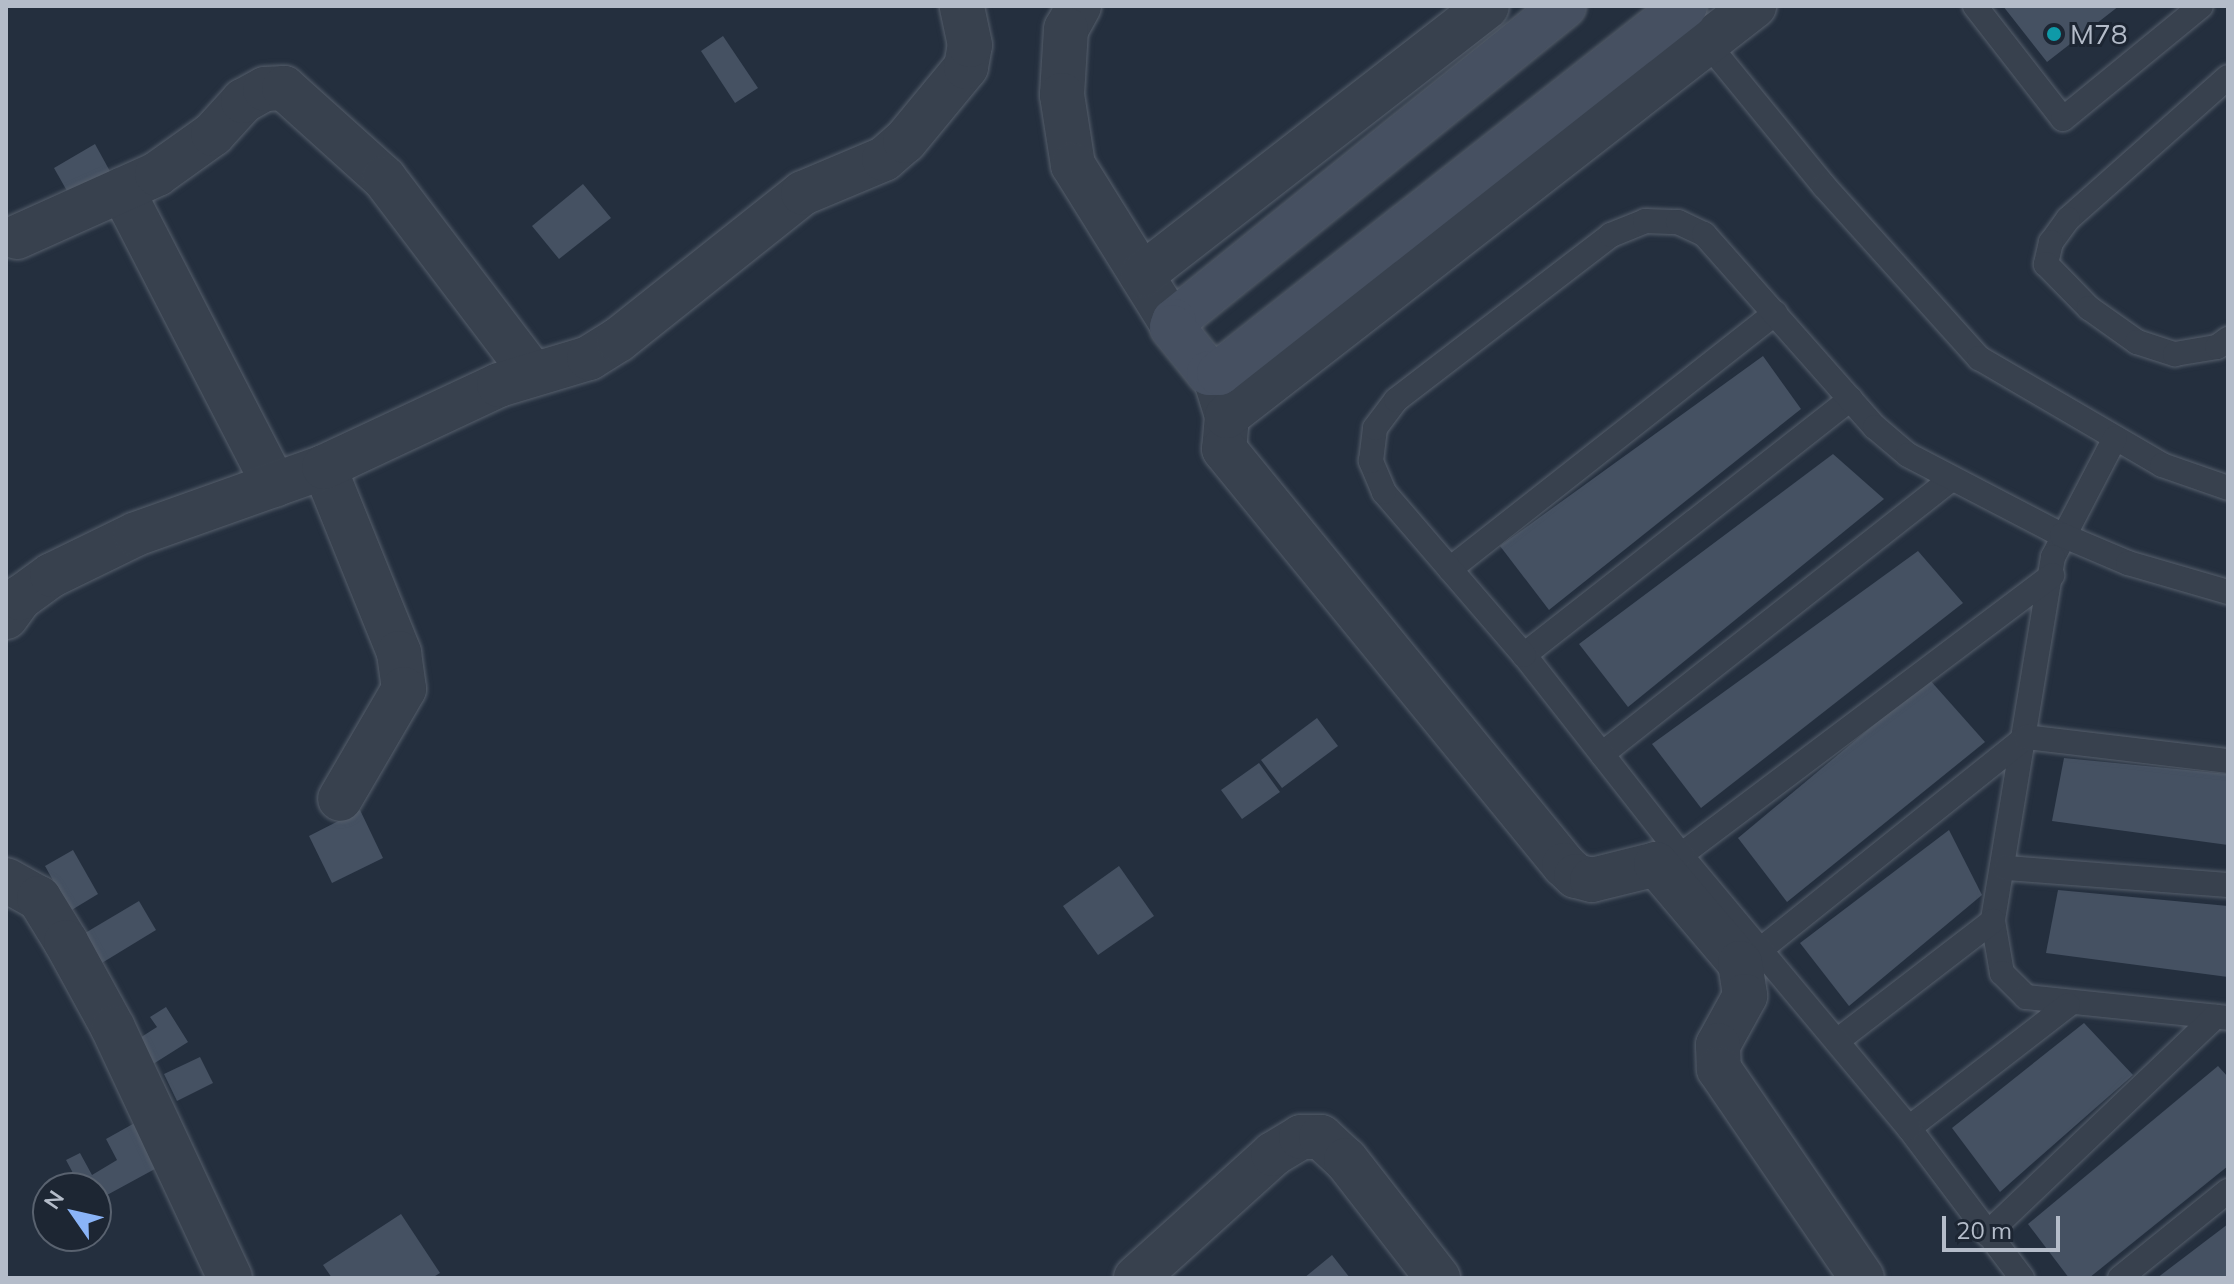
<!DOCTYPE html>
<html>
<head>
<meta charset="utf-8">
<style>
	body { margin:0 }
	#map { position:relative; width:2234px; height:1284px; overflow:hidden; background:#242f3e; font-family:Mulish,sans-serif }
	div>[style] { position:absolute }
	.building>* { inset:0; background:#455162 }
	.roads { filter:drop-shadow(0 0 2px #565f6c) drop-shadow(0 0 2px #565f6c) }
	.service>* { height:24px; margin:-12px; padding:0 12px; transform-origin:12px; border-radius:12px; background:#38414e }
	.minor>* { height:44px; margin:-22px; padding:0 22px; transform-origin:22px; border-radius:22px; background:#38414e }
	.secondary>* { height:44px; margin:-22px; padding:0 22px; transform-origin:22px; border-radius:22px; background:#465061 }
	.dots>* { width:22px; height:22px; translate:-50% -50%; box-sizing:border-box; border:4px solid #1d2633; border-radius:50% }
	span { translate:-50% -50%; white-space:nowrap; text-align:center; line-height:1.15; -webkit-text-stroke:6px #1d2633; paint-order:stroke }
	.poi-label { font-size:28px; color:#b4bcc9 }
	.left { translate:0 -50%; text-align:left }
	.frame { position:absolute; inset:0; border:8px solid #b4bcc9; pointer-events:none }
	.north { position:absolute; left:32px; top:1172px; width:80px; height:80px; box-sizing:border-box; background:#1d2633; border:2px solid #59626f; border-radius:50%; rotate:304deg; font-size:22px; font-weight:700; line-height:32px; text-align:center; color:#b4bcc9 }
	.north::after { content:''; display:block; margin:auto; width:28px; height:36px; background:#8ab4f8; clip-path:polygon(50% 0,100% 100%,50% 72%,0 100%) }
	.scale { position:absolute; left:1942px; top:1216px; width:118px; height:36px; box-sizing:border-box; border:4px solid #b4bcc9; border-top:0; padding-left:10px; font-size:24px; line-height:28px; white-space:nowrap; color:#b4bcc9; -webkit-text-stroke:6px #1d2633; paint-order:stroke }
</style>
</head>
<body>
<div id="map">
	<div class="building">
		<i style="clip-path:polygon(2003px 6px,2119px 6px,2047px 62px)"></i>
		<i style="clip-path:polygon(723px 36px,758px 88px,735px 103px,701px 51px)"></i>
		<i style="clip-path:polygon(95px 144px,112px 175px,71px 198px,54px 168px)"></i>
		<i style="clip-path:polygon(583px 184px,611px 218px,559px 259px,532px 226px)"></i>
		<i style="clip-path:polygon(1763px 356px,1801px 409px,1549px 610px,1500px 546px)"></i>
		<i style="clip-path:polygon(1833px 454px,1884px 499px,1628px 707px,1579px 644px)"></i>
		<i style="clip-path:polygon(1918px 551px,1963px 603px,1701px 808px,1652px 744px)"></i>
		<i style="clip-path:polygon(1929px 679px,1985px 742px,1787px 902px,1738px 838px)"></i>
		<i style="clip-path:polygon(1317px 718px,1338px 746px,1282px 788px,1261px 760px)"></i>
		<i style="clip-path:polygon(2064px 758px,2228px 774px,2228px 845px,2052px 821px)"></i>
		<i style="clip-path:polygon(1259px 763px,1280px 792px,1242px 819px,1221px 790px)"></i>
		<i style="clip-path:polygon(360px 810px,383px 858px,332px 883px,309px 836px)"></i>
		<i style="clip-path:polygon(1949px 830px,1982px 895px,1849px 1006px,1800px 943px)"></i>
		<i style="clip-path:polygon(73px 850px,98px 894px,70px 911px,45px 866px)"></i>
		<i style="clip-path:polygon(1119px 866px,1154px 916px,1098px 955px,1063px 906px)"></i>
		<i style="clip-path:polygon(2058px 890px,2228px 906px,2228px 977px,2046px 953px)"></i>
		<i style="clip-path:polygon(139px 901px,156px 930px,92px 969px,75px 939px)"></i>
		<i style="clip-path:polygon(166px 1007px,188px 1042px,150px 1066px,135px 1041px,157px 1027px,150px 1017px)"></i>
		<i style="clip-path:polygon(2084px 1023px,2133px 1075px,2000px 1192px,1952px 1128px)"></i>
		<i style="clip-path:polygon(200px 1057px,213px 1083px,177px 1101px,164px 1074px)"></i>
		<i style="clip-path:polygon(2218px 1066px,2228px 1077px,2228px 1166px,2089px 1278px,2069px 1278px,2028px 1224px)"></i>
		<i style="clip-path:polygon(140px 1120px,164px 1164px,96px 1201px,96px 1188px,81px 1188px,66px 1160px,80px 1153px,92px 1175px,117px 1160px,106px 1139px)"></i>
		<i style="clip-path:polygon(401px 1214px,440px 1273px,432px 1278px,332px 1278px,323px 1265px)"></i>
		<i style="clip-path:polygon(2228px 1224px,2228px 1278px,2157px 1278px)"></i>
		<i style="clip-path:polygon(1332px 1255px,1350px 1278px,1304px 1278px)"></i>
	</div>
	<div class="roads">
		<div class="service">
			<i style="left:1975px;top:6px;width:143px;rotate:52.1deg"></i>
			<i style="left:2063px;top:119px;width:178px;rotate:-39.3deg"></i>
			<i style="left:1707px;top:43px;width:185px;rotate:50.7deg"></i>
			<i style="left:1824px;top:186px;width:232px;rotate:48deg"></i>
			<i style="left:1979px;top:358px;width:212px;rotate:30.3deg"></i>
			<i style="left:2162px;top:465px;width:70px;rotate:19.2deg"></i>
			<i style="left:2228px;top:77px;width:214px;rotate:138.4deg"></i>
			<i style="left:2068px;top:219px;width:29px;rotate:126deg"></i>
			<i style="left:2051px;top:242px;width:23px;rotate:103deg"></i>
			<i style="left:2046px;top:264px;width:62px;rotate:45.7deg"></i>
			<i style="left:2089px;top:308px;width:59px;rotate:35.3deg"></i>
			<i style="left:2137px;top:342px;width:40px;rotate:18deg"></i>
			<i style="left:2175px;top:354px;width:43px;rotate:-9.5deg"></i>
			<i style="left:2217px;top:347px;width:14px;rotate:-36deg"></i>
			<i style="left:2115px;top:438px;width:134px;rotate:117.5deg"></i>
			<i style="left:2053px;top:557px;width:369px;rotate:99.4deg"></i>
			<i style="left:1993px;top:921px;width:53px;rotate:80.2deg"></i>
			<i style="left:2002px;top:973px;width:34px;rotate:45deg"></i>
			<i style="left:2026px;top:997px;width:203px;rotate:5.9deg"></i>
			<i style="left:1450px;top:569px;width:414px;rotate:-38.2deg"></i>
			<i style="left:1524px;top:655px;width:415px;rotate:-38.1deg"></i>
			<i style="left:1602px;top:754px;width:443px;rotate:-38.2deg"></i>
			<i style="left:1681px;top:855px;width:465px;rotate:-37deg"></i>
			<i style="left:2006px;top:868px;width:223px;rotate:4.4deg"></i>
			<i style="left:1760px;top:950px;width:341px;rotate:-38.7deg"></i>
			<i style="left:2026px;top:737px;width:203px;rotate:6.8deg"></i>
			<i style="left:1837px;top:1041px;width:197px;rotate:-37.6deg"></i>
			<i style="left:1909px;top:1128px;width:201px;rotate:-37.7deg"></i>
			<i style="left:1987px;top:1234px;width:315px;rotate:-43.6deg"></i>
			<i style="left:2022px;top:1278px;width:188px;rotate:-127deg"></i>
			<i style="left:1909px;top:1128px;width:356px;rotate:-129.9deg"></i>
			<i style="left:1681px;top:855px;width:254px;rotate:-128.1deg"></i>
			<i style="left:1524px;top:655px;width:215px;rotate:-130.7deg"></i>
			<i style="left:1384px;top:492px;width:34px;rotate:-113deg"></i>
			<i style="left:1371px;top:461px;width:33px;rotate:-83deg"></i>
			<i style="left:1375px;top:428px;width:35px;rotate:-53deg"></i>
			<i style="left:1396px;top:400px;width:271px;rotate:-37.5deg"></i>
			<i style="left:1611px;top:235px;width:37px;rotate:-22deg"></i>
			<i style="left:1645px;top:221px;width:33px;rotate:2deg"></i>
			<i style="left:1678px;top:222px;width:29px;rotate:25deg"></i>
			<i style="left:1704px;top:234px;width:258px;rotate:48.5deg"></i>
			<i style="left:1875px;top:427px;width:43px;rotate:40.3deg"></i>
			<i style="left:1908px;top:455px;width:174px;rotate:27.5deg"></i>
			<i style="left:2062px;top:535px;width:72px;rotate:23deg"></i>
			<i style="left:2128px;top:563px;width:104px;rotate:16.2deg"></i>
			<i style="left:2120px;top:1278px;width:139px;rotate:-38.9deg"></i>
		</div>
		<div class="minor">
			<i style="left:1079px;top:6px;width:26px;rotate:119deg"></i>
			<i style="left:1066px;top:29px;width:66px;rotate:93.5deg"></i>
			<i style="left:1062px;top:95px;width:71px;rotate:81.1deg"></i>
			<i style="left:1073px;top:165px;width:187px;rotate:58.1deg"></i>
			<i style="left:122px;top:190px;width:332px;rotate:62.7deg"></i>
			<i style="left:17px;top:237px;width:154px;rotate:-24.2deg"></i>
			<i style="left:157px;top:174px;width:69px;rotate:-35.5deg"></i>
			<i style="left:213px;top:134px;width:45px;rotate:-47.7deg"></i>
			<i style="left:243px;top:101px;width:25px;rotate:-29deg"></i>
			<i style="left:265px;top:89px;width:19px;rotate:-3deg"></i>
			<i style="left:284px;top:88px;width:135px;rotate:42deg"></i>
			<i style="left:384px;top:178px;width:245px;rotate:52.8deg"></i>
			<i style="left:1142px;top:275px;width:437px;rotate:-37.9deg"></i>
			<i style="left:1214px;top:374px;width:44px;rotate:72.8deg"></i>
			<i style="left:1227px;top:416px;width:33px;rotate:95deg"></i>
			<i style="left:1224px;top:449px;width:537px;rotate:50.74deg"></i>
			<i style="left:1564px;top:865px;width:16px;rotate:43deg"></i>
			<i style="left:1576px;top:876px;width:16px;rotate:14deg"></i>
			<i style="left:1592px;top:880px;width:66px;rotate:-14deg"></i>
			<i style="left:1656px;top:864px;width:130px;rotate:49.7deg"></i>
			<i style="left:1740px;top:963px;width:33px;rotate:81deg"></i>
			<i style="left:1745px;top:996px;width:56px;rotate:118.9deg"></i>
			<i style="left:1718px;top:1045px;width:24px;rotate:88deg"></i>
			<i style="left:1719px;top:1069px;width:253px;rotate:55.6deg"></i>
			<i style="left:1227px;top:416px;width:668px;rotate:-37.88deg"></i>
			<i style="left:324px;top:467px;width:201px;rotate:68deg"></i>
			<i style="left:399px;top:653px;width:36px;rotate:82deg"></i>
			<i style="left:404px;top:689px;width:127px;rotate:120.2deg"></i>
			<i style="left:6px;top:617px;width:24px;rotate:-54deg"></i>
			<i style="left:20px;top:598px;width:39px;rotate:-36deg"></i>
			<i style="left:52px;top:575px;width:93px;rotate:-26deg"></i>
			<i style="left:136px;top:534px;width:200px;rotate:-19.6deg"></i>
			<i style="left:324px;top:467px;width:193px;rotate:-25.1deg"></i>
			<i style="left:499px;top:385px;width:94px;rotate:-16.7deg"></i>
			<i style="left:589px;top:358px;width:34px;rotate:-32deg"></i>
			<i style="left:618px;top:340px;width:236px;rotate:-38.5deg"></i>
			<i style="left:803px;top:193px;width:88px;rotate:-22.8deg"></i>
			<i style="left:884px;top:159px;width:28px;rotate:-41deg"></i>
			<i style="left:905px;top:141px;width:96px;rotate:-50.5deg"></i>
			<i style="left:966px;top:67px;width:22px;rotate:-80deg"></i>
			<i style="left:970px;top:45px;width:40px;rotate:-102deg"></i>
			<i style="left:6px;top:880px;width:38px;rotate:29deg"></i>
			<i style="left:39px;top:898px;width:52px;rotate:58.5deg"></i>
			<i style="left:66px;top:942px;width:98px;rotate:61.3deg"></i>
			<i style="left:113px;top:1028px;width:276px;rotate:64.9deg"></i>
			<i style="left:1136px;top:1278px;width:185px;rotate:-42.1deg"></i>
			<i style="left:1273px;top:1154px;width:33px;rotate:-31deg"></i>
			<i style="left:1301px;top:1137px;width:20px"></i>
			<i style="left:1321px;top:1137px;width:34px;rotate:43deg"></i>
			<i style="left:1346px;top:1160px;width:150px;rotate:52.1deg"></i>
		</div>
		<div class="secondary">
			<i style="left:1564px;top:6px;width:501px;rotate:141.07deg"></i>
			<i style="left:1174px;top:321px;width:6px;rotate:108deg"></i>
			<i style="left:1172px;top:327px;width:59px;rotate:51.2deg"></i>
			<i style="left:1209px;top:373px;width:10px"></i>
			<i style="left:1219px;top:373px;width:593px;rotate:-38.22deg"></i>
		</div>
	</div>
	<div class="dots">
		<i style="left:2054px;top:34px;background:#0f9aa8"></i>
	</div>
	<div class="poi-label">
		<span class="left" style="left:2070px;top:34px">M78</span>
	</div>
	<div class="frame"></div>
	<div class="north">N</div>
	<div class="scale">20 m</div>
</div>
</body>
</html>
